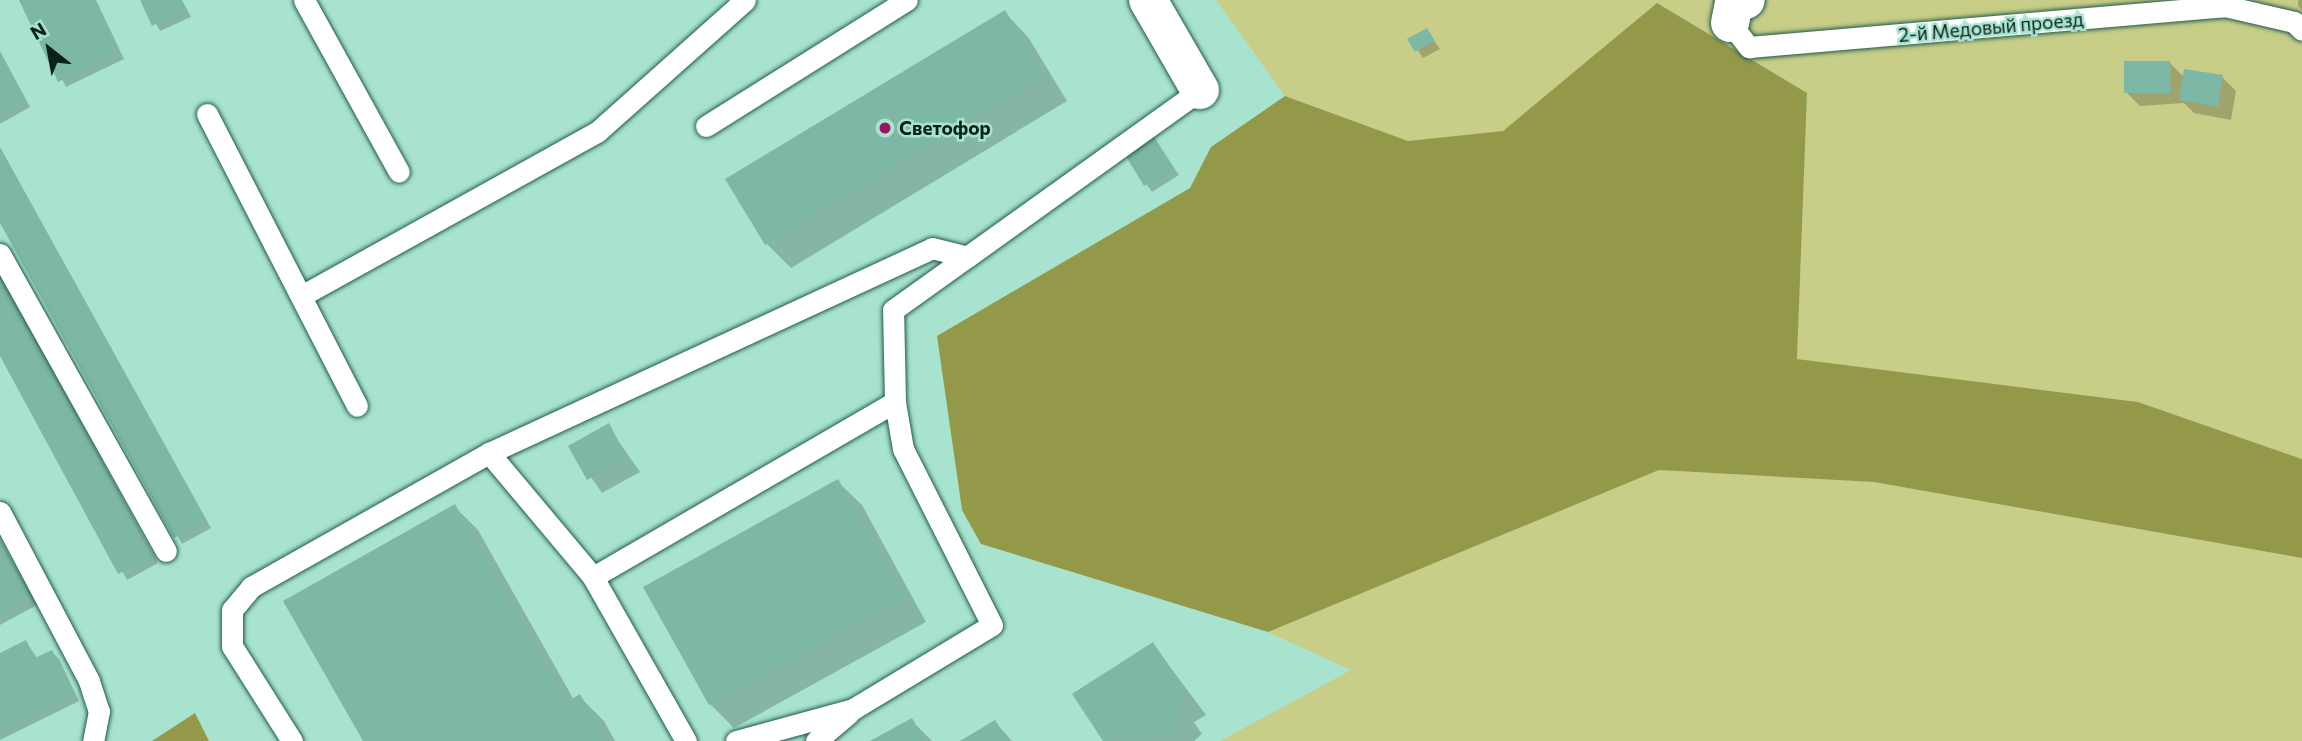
<!DOCTYPE html>
<html>
<head>
<meta charset="utf-8">
<style>
	body { margin:0 }
	#map { position:relative; width:2302px; height:741px; overflow:hidden; background:#a8e3d0; font-family:Commissioner,sans-serif }
	div>[style] { position:absolute }
	.green>* { inset:0; background:#c8ce87 }
	.forest>* { inset:0; background:#949949 }
	.shadow>* { inset:0; background:#0003 }
	.building>* { inset:0; background:#7db7a5 }
	.roads { filter:drop-shadow(0 0 2px #225c4d) drop-shadow(0 0 2px #225c4d) }
	.lane>* { height:21px; margin:-10.5px; padding:0 10.5px; transform-origin:10.5px; border-radius:10.5px; background:#fff }
	.street>* { height:38px; margin:-19px; padding:0 19px; transform-origin:19px; border-radius:19px; background:#fff }
	.dots>* { width:19px; height:19px; translate:-50% -50%; box-sizing:border-box; border:4px solid #a8e3d0; border-radius:50% }
	span { translate:-50% -50%; white-space:nowrap; text-align:center; line-height:1.15; -webkit-text-stroke:5px #a8e3d0; paint-order:stroke }
	.street-label { font-size:19px; color:#0a221c }
	.poi-label { font-size:19px; color:#0a221c; font-weight:700 }
	.left { translate:0 -50%; text-align:left }
	.north { position:absolute; left:14px; top:14px; width:70px; height:70px; -webkit-text-stroke:5px #a8e3d0; paint-order:stroke; rotate:329deg; font-size:19px; font-weight:700; line-height:28px; text-align:center; color:#0a221c }
	.north::after { content:''; display:block; margin:auto; width:24px; height:32px; background:#0a221c; clip-path:polygon(50% 0,100% 100%,50% 72%,0 100%) }
</style>
</head>
<body>
<div id="map">
	<div class="green">
		<i style="clip-path:polygon(1216px 0,2302px 0,2302px 459px,2138px 402px,1797px 359px,1807px 93px,1657px 3px,1504px 131px,1408px 141px,1285px 96px)"></i>
		<i style="clip-path:polygon(1659px 470px,1874px 482px,2302px 558px,2302px 741px,1220px 741px,1351px 670px,1268px 632px)"></i>
	</div>
	<div class="forest">
		<i style="clip-path:polygon(1657px 3px,1807px 93px,1797px 359px,2138px 402px,2302px 459px,2302px 558px,1874px 482px,1659px 470px,1268px 632px,981px 544px,962px 510px,937px 336px,1190px 188px,1211px 147px,1285px 96px,1408px 141px,1503px 131px)"></i>
		<i style="clip-path:polygon(195px 713px,209px 741px,152px 741px)"></i>
	</div>
	<div class="shadow">
		<i style="clip-path:polygon(21px 0,96px 0,124px 59px,66px 87px)"></i>
		<i style="clip-path:polygon(142px 0,182px 0,191px 17px,160px 31px)"></i>
		<i style="clip-path:polygon(2298px 0,2302px 0,2302px 10px,2298px 6px)"></i>
		<i style="clip-path:polygon(1005px 13px,1028px 37px,1067px 101px,791px 268px,767px 244px,728px 180px)"></i>
		<i style="clip-path:polygon(1426px 30px,1440px 49px,1423px 58px,1410px 39px)"></i>
		<i style="clip-path:polygon(0 51px,30px 107px,0 124px)"></i>
		<i style="clip-path:polygon(2170px 63px,2184px 77px,2222px 77px,2236px 91px,2231px 120px,2194px 113px,2184px 103px,2140px 106px,2126px 92px)"></i>
		<i style="clip-path:polygon(1153px 137px,1179px 175px,1152px 192px,1126px 154px)"></i>
		<i style="clip-path:polygon(0 147px,211px 528px,182px 544px,0 220px)"></i>
		<i style="clip-path:polygon(0 273px,158px 563px,127px 580px,0 352px)"></i>
		<i style="clip-path:polygon(608px 426px,640px 472px,602px 493px,570px 447px)"></i>
		<i style="clip-path:polygon(838px 482px,862px 505px,926px 622px,734px 728px,710px 704px)"></i>
		<i style="clip-path:polygon(454px 506px,478px 530px,574px 700px,580px 697px,604px 721px,615px 741px,365px 741px)"></i>
		<i style="clip-path:polygon(0 539px,37px 605px,0 625px)"></i>
		<i style="clip-path:polygon(26px 642px,38px 659px,52px 652px,59px 659px,79px 701px,0 740px,0 655px)"></i>
		<i style="clip-path:polygon(1153px 644px,1206px 715px,1194px 722px,1202px 734px,1194px 741px,1105px 741px,1075px 695px)"></i>
		<i style="clip-path:polygon(911px 720px,932px 741px,873px 741px)"></i>
		<i style="clip-path:polygon(995px 722px,1012px 741px,963px 741px)"></i>
	</div>
	<div class="building">
		<i style="clip-path:polygon(19px 0,94px 0,119px 52px,58px 82px)"></i>
		<i style="clip-path:polygon(140px 0,180px 0,185px 10px,152px 26px)"></i>
		<i style="clip-path:polygon(1005px 10px,1044px 76px,765px 245px,725px 179px)"></i>
		<i style="clip-path:polygon(1427px 28px,1435px 41px,1415px 52px,1407px 39px)"></i>
		<i style="clip-path:polygon(0 54px,25px 99px,0 114px)"></i>
		<i style="clip-path:polygon(2124px 61px,2170px 61px,2171px 93px,2124px 93px)"></i>
		<i style="clip-path:polygon(2184px 69px,2223px 75px,2218px 107px,2179px 100px)"></i>
		<i style="clip-path:polygon(1153px 135px,1174px 168px,1144px 186px,1124px 153px)"></i>
		<i style="clip-path:polygon(0 149px,205px 521px,174px 538px,0 223px)"></i>
		<i style="clip-path:polygon(0 276px,152px 556px,118px 574px,0 356px)"></i>
		<i style="clip-path:polygon(609px 423px,627px 458px,587px 480px,568px 446px)"></i>
		<i style="clip-path:polygon(838px 479px,904px 598px,709px 705px,643px 587px)"></i>
		<i style="clip-path:polygon(455px 504px,567px 702px,580px 694px,606px 741px,363px 741px,283px 601px)"></i>
		<i style="clip-path:polygon(0 542px,31px 597px,0 615px)"></i>
		<i style="clip-path:polygon(26px 640px,35px 658px,52px 650px,74px 694px,0 730px,0 653px)"></i>
		<i style="clip-path:polygon(1153px 642px,1188px 695px,1176px 702px,1184px 714px,1175px 719px,1175px 736px,1103px 741px,1072px 694px)"></i>
		<i style="clip-path:polygon(912px 718px,925px 741px,870px 741px)"></i>
		<i style="clip-path:polygon(995px 720px,1008px 741px,960px 741px)"></i>
	</div>
	<div class="roads">
		<div class="lane">
			<i style="left:304px;top:0;width:196px;rotate:61.1deg"></i>
			<i style="left:1730px;top:23px;width:31px;rotate:52deg"></i>
			<i style="left:1749px;top:47px;width:478px;rotate:-4.9deg"></i>
			<i style="left:2225px;top:6px;width:71px;rotate:13.1deg"></i>
			<i style="left:2294px;top:22px;width:11px;rotate:45deg"></i>
			<i style="left:207px;top:114px;width:328px;rotate:62.8deg"></i>
			<i style="left:706px;top:126px;width:237px;rotate:-32.1deg"></i>
			<i style="left:0;top:254px;width:340px;rotate:60.8deg"></i>
			<i style="left:301px;top:296px;width:338px;rotate:-29deg"></i>
			<i style="left:597px;top:132px;width:198px;rotate:-41.7deg"></i>
			<i style="left:0;top:512px;width:191px;rotate:62.2deg"></i>
			<i style="left:89px;top:681px;width:32px;rotate:72deg"></i>
			<i style="left:99px;top:711px;width:31px;rotate:101deg"></i>
			<i style="left:593px;top:577px;width:349px;rotate:-30.1deg"></i>
			<i style="left:895px;top:402px;width:92px;rotate:-91.2deg"></i>
			<i style="left:893px;top:310px;width:91px;rotate:-35.6deg"></i>
			<i style="left:292px;top:741px;width:112px;rotate:-122.3deg"></i>
			<i style="left:232px;top:646px;width:36px;rotate:-90deg"></i>
			<i style="left:232px;top:610px;width:30px;rotate:-50deg"></i>
			<i style="left:251px;top:587px;width:273px;rotate:-29.4deg"></i>
			<i style="left:686px;top:741px;width:189px;rotate:-119.6deg"></i>
			<i style="left:593px;top:577px;width:162px;rotate:-130deg"></i>
			<i style="left:489px;top:453px;width:488px;rotate:-24.8deg"></i>
			<i style="left:932px;top:248px;width:36px;rotate:14deg"></i>
			<i style="left:967px;top:257px;width:287px;rotate:-35.6deg"></i>
			<i style="left:736px;top:741px;width:121px;rotate:-15.3deg"></i>
			<i style="left:853px;top:709px;width:162px;rotate:-31.1deg"></i>
			<i style="left:992px;top:625px;width:197px;rotate:-116.8deg"></i>
			<i style="left:903px;top:449px;width:48px;rotate:-99.7deg"></i>
			<i style="left:816px;top:741px;width:43px;rotate:-40.3deg"></i>
		</div>
		<div class="street">
			<i style="left:1148px;top:0;width:104px;rotate:60deg"></i>
			<i style="left:1730px;top:23px;width:20px;rotate:-79deg"></i>
			<i style="left:1734px;top:3px;width:12px;rotate:-14deg"></i>
		</div>
	</div>
	<div class="dots">
		<i style="left:885px;top:128px;background:#9d1463"></i>
	</div>
	<div class="street-label">
		<span style="left:1991px;top:27px;rotate:-5deg">2-й Медовый проезд</span>
	</div>
	<div class="poi-label">
		<span class="left" style="left:899px;top:128px">Светофор</span>
	</div>
	<div class="north">N</div>
</div>
</body>
</html>
